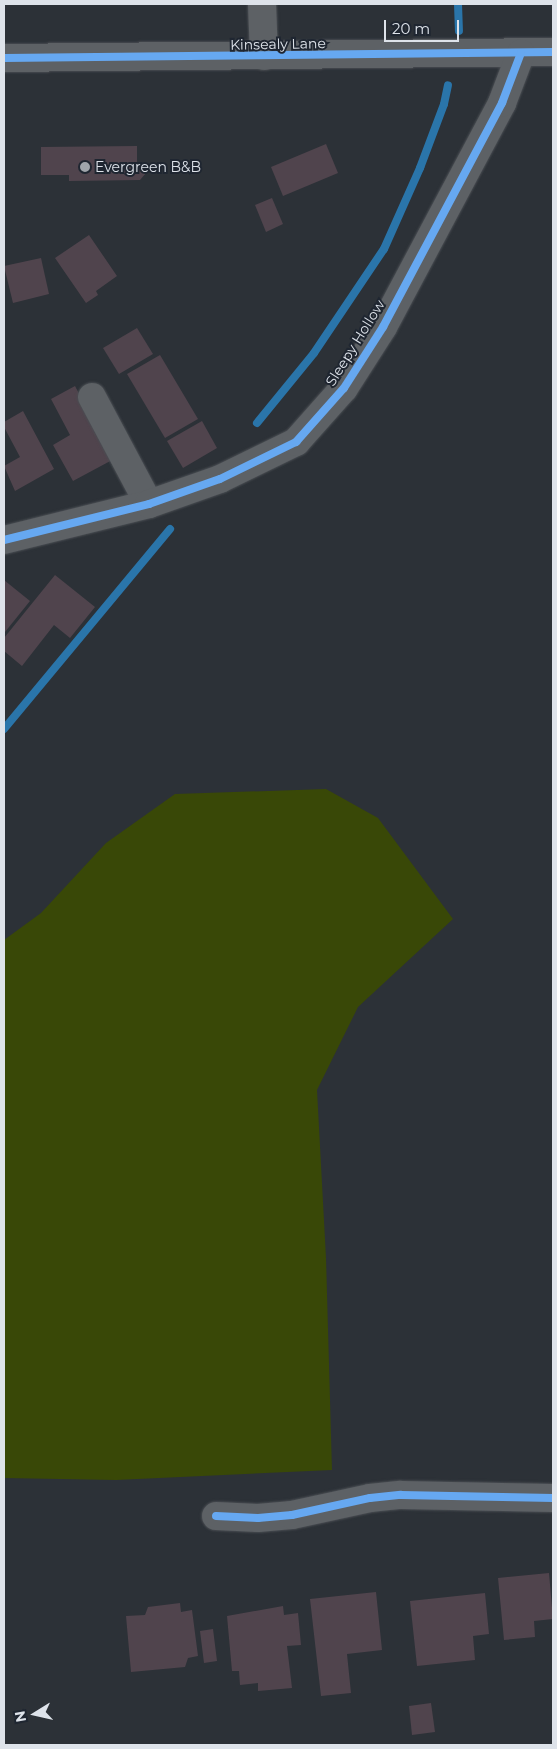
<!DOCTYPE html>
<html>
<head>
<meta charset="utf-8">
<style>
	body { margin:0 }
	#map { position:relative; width:557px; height:1749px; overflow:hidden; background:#2c3137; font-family:Montserrat,sans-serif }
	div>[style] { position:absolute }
	.green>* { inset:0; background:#394807 }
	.stream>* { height:8px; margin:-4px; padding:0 4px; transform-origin:4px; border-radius:4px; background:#2a75aa }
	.building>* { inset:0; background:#50444d }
	.roads { filter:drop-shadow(0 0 1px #4a4e53) drop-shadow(0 0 1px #4a4e53) }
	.minor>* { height:28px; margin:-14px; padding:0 14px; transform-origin:14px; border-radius:14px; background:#5d6165 }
	.cycleway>* { height:8px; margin:-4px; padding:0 4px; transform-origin:4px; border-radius:4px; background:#66a8f1 }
	.dots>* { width:14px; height:14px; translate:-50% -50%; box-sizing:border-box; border:2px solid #1f2631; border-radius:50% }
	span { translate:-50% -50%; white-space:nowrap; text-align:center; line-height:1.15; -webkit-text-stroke:4px #1f2631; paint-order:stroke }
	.street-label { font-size:14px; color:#dee3ea }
	.poi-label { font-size:14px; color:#dee3ea }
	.left { translate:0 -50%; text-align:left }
	.frame { position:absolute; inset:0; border:5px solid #dee3ea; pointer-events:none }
	.north { position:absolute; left:10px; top:1689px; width:50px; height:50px; -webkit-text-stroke:4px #1f2631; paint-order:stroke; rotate:260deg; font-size:14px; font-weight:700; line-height:20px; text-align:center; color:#dee3ea }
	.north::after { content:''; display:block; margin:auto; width:18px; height:22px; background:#dee3ea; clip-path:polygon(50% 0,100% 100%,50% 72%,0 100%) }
	.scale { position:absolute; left:384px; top:20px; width:75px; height:22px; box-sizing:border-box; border:2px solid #dee3ea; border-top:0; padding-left:6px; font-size:15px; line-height:18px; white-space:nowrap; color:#dee3ea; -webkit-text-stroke:4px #1f2631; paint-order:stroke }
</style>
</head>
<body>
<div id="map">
	<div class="green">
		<i style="clip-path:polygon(326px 789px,378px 818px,453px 919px,358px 1007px,317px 1090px,326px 1258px,332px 1470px,116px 1480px,4px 1478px,4px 940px,41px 913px,106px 843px,175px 794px)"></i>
	</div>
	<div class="stream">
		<i style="left:458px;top:4px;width:27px;rotate:88deg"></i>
		<i style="left:257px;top:423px;width:90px;rotate:-50.8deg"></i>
		<i style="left:314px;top:353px;width:125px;rotate:-56.1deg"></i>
		<i style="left:384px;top:249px;width:89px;rotate:-66deg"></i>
		<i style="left:420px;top:168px;width:68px;rotate:-69.4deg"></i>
		<i style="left:444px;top:104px;width:19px;rotate:-78deg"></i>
		<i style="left:4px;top:729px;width:260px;rotate:-50.3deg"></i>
	</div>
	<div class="building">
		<i style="clip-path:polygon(326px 144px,338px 173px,283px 196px,271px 167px)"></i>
		<i style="clip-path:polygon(137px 146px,137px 165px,143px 167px,146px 173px,140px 180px,69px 181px,69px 175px,41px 175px,41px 147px)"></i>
		<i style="clip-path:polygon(272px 198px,283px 224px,266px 232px,255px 205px)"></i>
		<i style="clip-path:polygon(89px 235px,117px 276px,96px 291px,98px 295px,86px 303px,55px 258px)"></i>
		<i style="clip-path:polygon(41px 258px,49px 294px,13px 303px,4px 266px)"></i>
		<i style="clip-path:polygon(137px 328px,153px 354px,119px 374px,103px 348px)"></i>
		<i style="clip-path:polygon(160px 355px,198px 419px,165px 438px,127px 374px)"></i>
		<i style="clip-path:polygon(75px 386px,114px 459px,73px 481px,53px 445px,70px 435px,51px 399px)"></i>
		<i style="clip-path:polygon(23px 411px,54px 469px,15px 491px,4px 466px,20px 457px,4px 427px,4px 422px)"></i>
		<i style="clip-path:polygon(202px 421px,217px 448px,183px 468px,167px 441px)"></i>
		<i style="clip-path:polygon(55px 575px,95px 607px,70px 638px,54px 625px,22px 666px,4px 651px,4px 638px)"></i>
		<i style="clip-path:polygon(4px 580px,30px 601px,5px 632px,4px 631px)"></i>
		<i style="clip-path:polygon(549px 1573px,553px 1619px,534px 1621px,535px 1637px,504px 1640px,498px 1578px)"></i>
		<i style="clip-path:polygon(376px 1592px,382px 1650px,347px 1654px,351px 1693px,321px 1696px,310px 1599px)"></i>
		<i style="clip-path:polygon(485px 1593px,489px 1634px,473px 1636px,475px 1660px,417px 1666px,410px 1601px)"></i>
		<i style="clip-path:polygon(180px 1603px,181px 1612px,192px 1610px,198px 1656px,188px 1658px,185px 1667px,131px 1672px,126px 1616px,145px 1615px,148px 1607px)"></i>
		<i style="clip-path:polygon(283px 1606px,284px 1615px,298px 1613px,301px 1645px,287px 1646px,292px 1688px,258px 1691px,258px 1683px,240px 1685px,239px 1671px,232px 1671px,227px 1616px)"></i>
		<i style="clip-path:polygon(213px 1629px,217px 1661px,204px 1663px,200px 1631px)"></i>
		<i style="clip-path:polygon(431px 1703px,435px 1732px,412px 1735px,409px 1706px)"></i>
	</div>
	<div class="roads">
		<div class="minor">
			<i style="left:262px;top:4px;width:52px;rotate:87.8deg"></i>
			<i style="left:4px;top:58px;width:549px;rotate:-0.63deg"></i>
			<i style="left:92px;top:397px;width:121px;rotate:62deg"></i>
			<i style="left:4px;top:540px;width:149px;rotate:-13.9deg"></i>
			<i style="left:149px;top:504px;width:75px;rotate:-19.4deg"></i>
			<i style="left:220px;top:479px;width:85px;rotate:-26deg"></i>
			<i style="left:296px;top:442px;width:72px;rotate:-48.4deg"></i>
			<i style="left:344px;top:388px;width:72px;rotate:-57.4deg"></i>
			<i style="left:383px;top:327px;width:254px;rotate:-62deg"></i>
			<i style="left:502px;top:103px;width:53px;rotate:-69.2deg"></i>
			<i style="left:216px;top:1516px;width:42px;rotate:2.7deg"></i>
			<i style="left:258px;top:1518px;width:34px;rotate:-5deg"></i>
			<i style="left:292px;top:1515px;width:80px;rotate:-12.3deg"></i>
			<i style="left:370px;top:1498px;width:31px;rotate:-6deg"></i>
			<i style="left:401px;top:1495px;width:152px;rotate:1.1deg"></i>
		</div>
	</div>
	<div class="cycleway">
		<i style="left:4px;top:58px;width:549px;rotate:-0.63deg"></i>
		<i style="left:4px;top:540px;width:149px;rotate:-13.9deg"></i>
		<i style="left:149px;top:504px;width:75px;rotate:-19.4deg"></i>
		<i style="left:220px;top:479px;width:85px;rotate:-26deg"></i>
		<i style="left:296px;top:442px;width:72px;rotate:-48.4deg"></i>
		<i style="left:344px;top:388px;width:72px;rotate:-57.4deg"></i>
		<i style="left:383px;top:327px;width:254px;rotate:-62deg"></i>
		<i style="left:502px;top:103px;width:53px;rotate:-69.2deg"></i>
		<i style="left:216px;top:1516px;width:42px;rotate:2.7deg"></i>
		<i style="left:258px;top:1518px;width:34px;rotate:-5deg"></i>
		<i style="left:292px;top:1515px;width:80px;rotate:-12.3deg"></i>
		<i style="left:370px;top:1498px;width:31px;rotate:-6deg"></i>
		<i style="left:401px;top:1495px;width:152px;rotate:1.1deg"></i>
	</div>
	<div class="dots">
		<i style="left:85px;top:167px;background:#a0a5ab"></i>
	</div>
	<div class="street-label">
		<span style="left:278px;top:44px;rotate:-1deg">Kinsealy Lane</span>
		<span style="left:355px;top:343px;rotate:-58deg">Sleepy Hollow</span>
	</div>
	<div class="poi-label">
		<span class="left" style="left:95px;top:167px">Evergreen B&amp;B</span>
	</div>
	<div class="frame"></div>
	<div class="north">N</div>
	<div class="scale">20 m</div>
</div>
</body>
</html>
